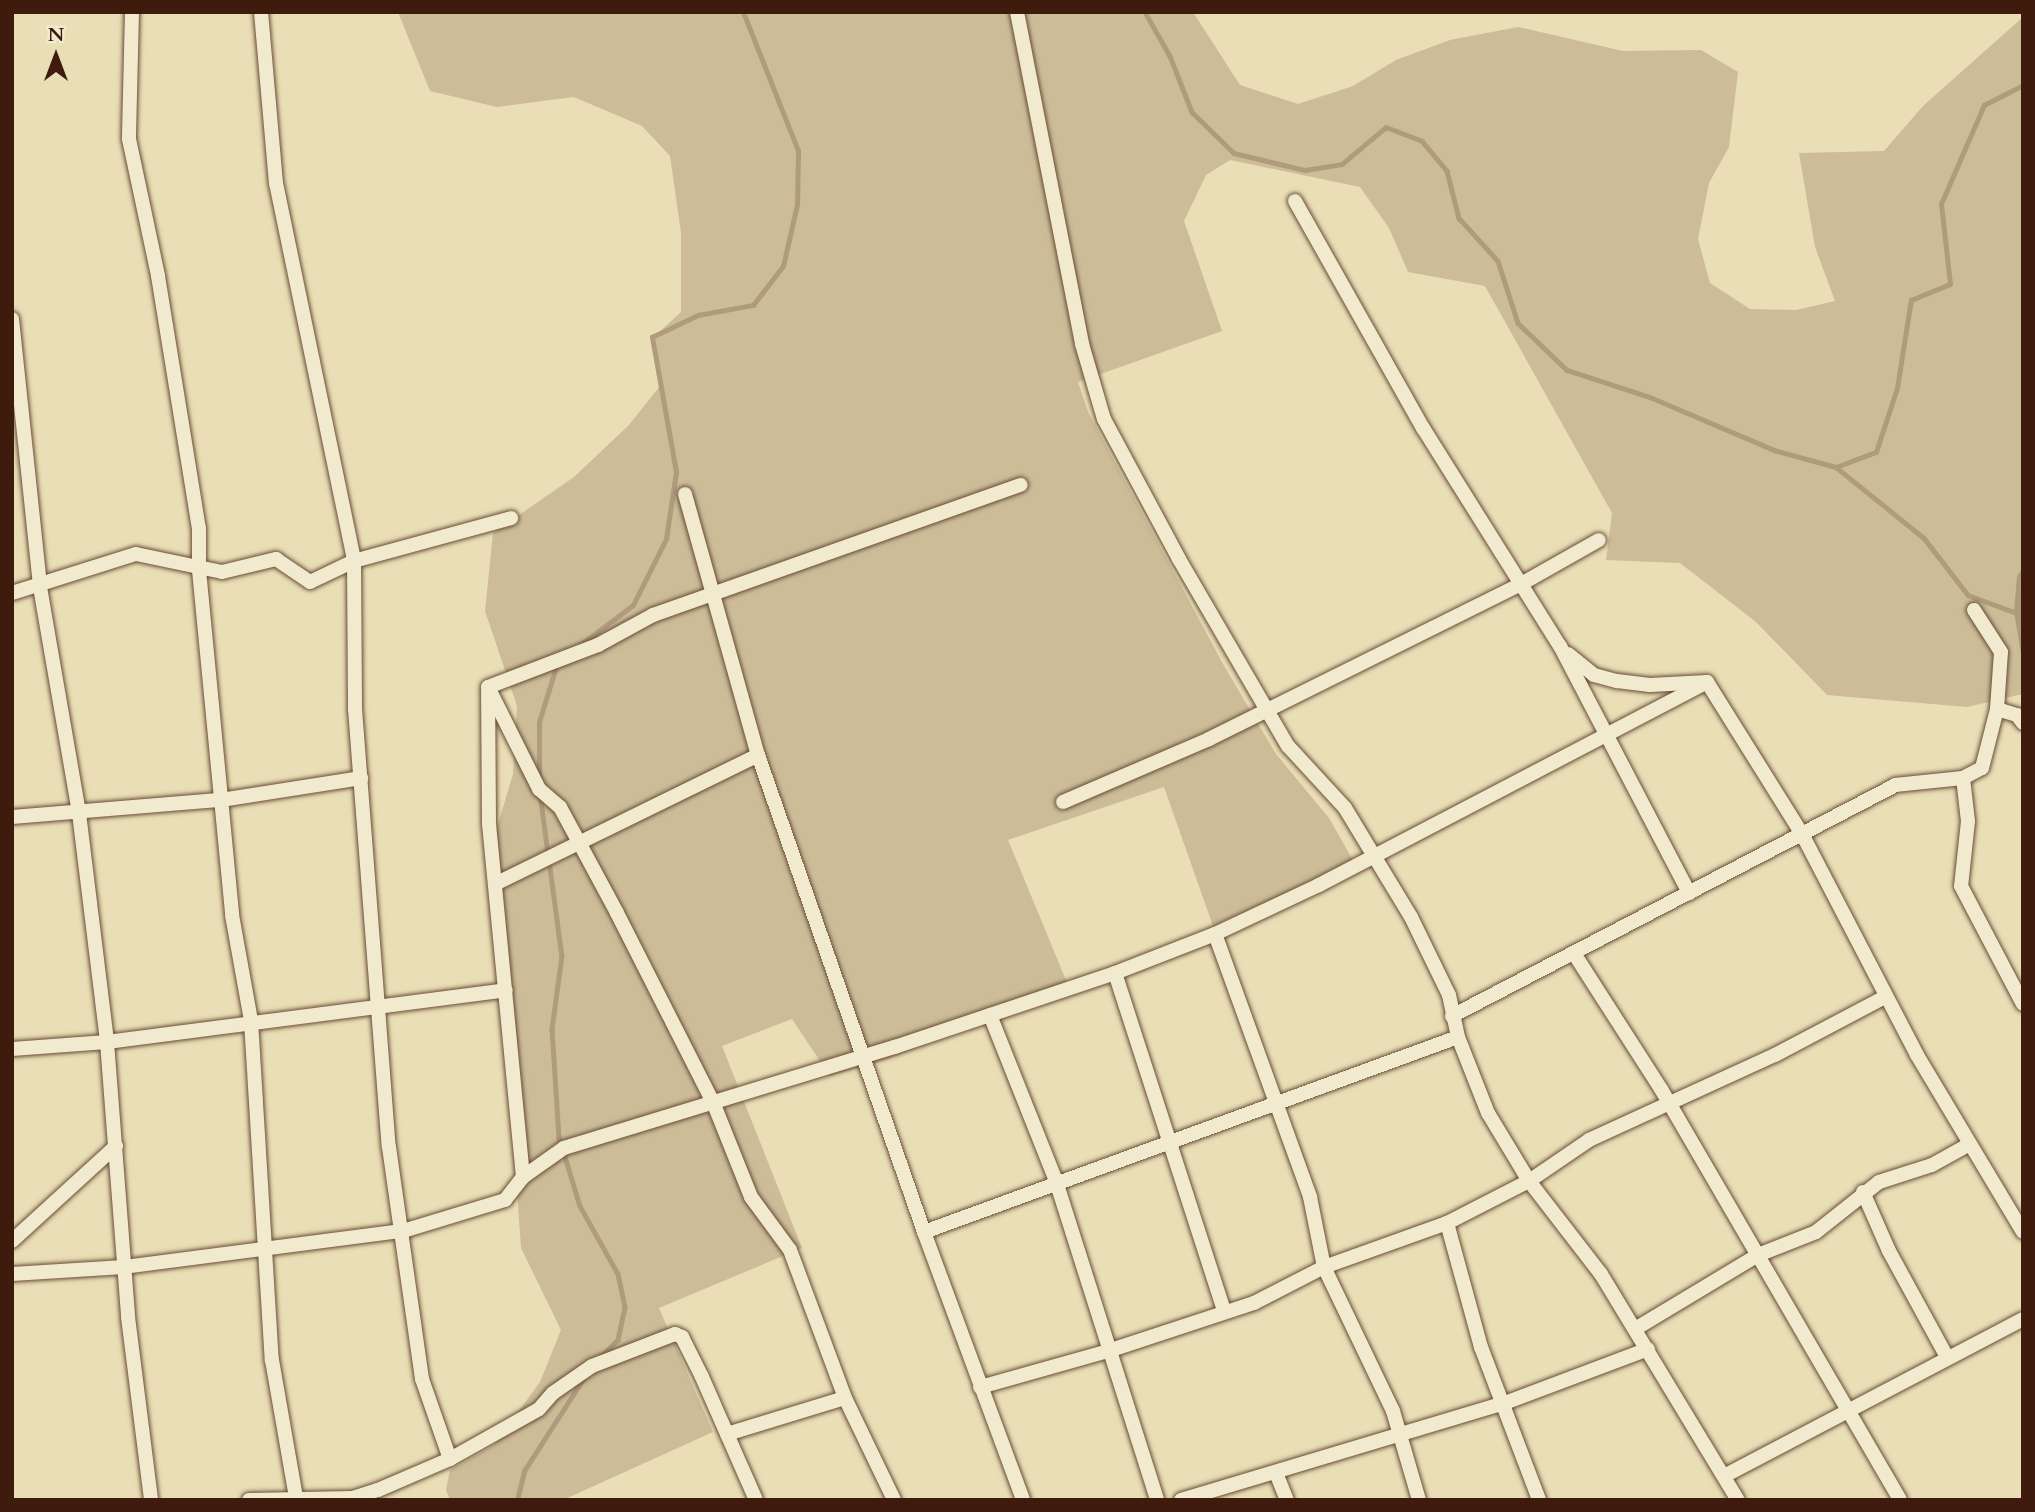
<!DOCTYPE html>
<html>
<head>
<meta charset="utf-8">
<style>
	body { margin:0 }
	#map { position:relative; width:2035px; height:1512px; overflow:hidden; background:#e9deb5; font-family:Cardo,serif }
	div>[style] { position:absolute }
	.green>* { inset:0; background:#ccbd98 }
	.water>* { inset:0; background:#af9c7c }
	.stream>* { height:4.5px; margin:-2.25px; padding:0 2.25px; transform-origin:2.25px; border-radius:2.25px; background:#af9c7c }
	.roads { filter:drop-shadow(0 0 2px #694c37) drop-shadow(0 0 2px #694c37) }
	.minor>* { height:14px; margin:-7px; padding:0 7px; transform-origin:7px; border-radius:7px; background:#f1eacf }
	span { translate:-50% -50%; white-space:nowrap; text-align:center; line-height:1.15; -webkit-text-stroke:5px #f1eacf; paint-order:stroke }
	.frame { position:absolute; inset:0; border:14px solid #3e1b0d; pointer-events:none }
	.north { position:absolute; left:21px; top:21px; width:70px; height:70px; -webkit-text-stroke:5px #f1eacf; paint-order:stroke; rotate:0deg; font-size:19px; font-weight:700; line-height:28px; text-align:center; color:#3e1b0d }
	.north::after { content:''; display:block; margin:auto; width:24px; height:32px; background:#3e1b0d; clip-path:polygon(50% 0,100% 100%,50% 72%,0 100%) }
</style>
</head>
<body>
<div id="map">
	<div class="green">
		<i style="clip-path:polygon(398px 12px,1193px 12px,1240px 85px,1298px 104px,1353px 86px,1396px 60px,1450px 40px,1518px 27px,1623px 51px,1701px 50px,1738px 72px,1729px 147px,1709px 183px,1698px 239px,1710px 283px,1750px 309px,1796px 310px,1835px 301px,1815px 247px,1799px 153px,1884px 151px,1923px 106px,2023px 17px,2023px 567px,2017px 576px,2023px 694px,1967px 707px,1827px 695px,1756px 622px,1680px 563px,1606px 560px,1612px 513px,1485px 286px,1408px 272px,1389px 228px,1360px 187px,1230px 160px,1206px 175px,1184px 221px,1222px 331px,1078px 382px,1088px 412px,1223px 664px,1276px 754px,1329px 818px,1354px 862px,1213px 926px,1164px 787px,1008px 840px,1068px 985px,886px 1060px,830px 1076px,792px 1019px,722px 1046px,802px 1248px,659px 1308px,713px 1432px,563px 1500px,450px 1500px,446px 1490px,450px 1470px,494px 1445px,540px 1382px,561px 1330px,521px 1248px,493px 841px,513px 774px,517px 706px,485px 611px,493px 533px,574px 477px,629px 425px,660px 386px,655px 336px,681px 312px,681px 233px,670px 156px,642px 126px,574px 97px,497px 107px,430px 91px)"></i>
	</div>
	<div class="water">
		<i style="clip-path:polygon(2023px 567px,2023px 666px,2014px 612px,2017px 576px)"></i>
	</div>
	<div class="stream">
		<i style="left:1145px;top:12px;width:51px;rotate:60.4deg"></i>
		<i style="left:1170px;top:56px;width:60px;rotate:68.6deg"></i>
		<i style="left:1192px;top:112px;width:59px;rotate:44.3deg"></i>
		<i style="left:1234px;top:153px;width:73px;rotate:13.5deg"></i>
		<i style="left:1305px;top:170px;width:37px;rotate:-9deg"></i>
		<i style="left:1342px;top:164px;width:57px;rotate:-40.1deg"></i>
		<i style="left:1386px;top:127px;width:39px;rotate:21deg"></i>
		<i style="left:1422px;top:141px;width:39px;rotate:50deg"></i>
		<i style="left:1447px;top:171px;width:49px;rotate:75.7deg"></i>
		<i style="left:1459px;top:218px;width:58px;rotate:47.8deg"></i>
		<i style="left:1498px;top:261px;width:65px;rotate:72.1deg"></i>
		<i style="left:1518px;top:323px;width:68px;rotate:43.8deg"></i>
		<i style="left:1567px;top:370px;width:87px;rotate:18deg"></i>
		<i style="left:1650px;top:397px;width:135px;rotate:23.1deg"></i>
		<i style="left:1774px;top:450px;width:64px;rotate:15.3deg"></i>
		<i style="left:1836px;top:467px;width:43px;rotate:-20.6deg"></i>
		<i style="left:1876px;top:452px;width:67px;rotate:-71.8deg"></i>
		<i style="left:1897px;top:388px;width:89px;rotate:-81deg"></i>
		<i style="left:1911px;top:300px;width:42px;rotate:-22.3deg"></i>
		<i style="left:1950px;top:284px;width:81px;rotate:-96.4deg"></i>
		<i style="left:1941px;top:204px;width:108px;rotate:-66.5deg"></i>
		<i style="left:1984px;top:105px;width:44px;rotate:-27.1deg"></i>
		<i style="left:1836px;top:467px;width:113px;rotate:38.9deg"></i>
		<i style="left:1924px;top:538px;width:72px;rotate:52.3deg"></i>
		<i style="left:1968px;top:595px;width:49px;rotate:20.3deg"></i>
		<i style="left:580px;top:645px;width:66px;rotate:-37deg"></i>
		<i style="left:633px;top:605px;width:74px;rotate:-63.4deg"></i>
		<i style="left:666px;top:539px;width:68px;rotate:-81.5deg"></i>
		<i style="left:676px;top:472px;width:137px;rotate:-100.1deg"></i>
		<i style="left:652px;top:337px;width:51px;rotate:-25.6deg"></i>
		<i style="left:698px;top:315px;width:56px;rotate:-10.3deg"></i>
		<i style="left:753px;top:305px;width:49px;rotate:-52.4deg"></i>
		<i style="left:783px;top:266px;width:63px;rotate:-77.1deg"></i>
		<i style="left:797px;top:205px;width:54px;rotate:-88.9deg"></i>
		<i style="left:798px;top:151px;width:149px;rotate:-111.6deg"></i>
		<i style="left:539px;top:778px;width:56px;rotate:-90deg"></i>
		<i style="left:539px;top:722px;width:61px;rotate:-72.8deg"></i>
		<i style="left:540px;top:794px;width:163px;rotate:82.3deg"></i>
		<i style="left:562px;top:956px;width:74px;rotate:97.8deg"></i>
		<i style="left:552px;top:1029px;width:108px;rotate:86.3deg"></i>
		<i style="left:559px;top:1137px;width:72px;rotate:73.1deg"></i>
		<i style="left:580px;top:1206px;width:78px;rotate:60.8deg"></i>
		<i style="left:618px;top:1274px;width:34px;rotate:78deg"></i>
		<i style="left:625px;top:1307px;width:34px;rotate:102deg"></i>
		<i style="left:618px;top:1340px;width:23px;rotate:135deg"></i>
		<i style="left:517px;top:1500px;width:30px;rotate:-76deg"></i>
		<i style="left:524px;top:1471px;width:109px;rotate:-57.3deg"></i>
	</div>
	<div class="roads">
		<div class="minor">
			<i style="left:132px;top:12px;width:127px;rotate:91.4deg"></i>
			<i style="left:129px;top:139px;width:140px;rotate:78deg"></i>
			<i style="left:158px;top:276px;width:255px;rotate:80.8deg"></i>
			<i style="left:199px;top:528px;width:42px;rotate:90deg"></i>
			<i style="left:199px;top:570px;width:347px;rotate:84.5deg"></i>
			<i style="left:232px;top:915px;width:108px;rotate:79.8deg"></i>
			<i style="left:251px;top:1021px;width:340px;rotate:86.5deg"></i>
			<i style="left:272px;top:1360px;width:140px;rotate:80.1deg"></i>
			<i style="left:261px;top:12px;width:172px;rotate:85deg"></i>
			<i style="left:276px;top:183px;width:386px;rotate:78.3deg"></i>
			<i style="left:354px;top:561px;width:148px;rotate:89.6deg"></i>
			<i style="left:355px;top:709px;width:439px;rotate:85.6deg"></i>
			<i style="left:389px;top:1147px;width:234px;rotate:81.9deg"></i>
			<i style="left:422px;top:1379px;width:85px;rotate:70.7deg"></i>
			<i style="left:1017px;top:12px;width:338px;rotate:78.9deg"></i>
			<i style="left:1082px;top:344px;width:78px;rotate:73.7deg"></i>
			<i style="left:1104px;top:419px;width:159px;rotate:61.8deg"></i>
			<i style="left:1179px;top:559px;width:216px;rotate:59.8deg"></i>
			<i style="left:1288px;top:746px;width:84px;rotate:47.4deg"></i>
			<i style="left:1345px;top:808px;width:127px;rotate:58.8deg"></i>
			<i style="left:1411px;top:917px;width:87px;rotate:64deg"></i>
			<i style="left:1449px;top:995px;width:43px;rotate:77.9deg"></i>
			<i style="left:1458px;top:1037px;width:82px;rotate:68.5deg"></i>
			<i style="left:1488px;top:1113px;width:79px;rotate:58.9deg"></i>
			<i style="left:1529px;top:1181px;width:118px;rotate:52.3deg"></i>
			<i style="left:1601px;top:1274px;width:264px;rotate:58.8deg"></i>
			<i style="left:1295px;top:201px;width:261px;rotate:60.6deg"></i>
			<i style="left:1423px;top:428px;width:257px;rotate:57.9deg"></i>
			<i style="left:1560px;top:646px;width:279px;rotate:62.4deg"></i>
			<i style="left:12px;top:319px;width:269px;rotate:84deg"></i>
			<i style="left:40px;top:587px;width:229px;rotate:80.2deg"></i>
			<i style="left:79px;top:813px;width:231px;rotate:83deg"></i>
			<i style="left:107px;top:1042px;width:276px;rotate:85.6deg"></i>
			<i style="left:128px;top:1317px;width:184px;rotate:82.8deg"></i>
			<i style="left:685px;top:494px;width:271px;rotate:74.4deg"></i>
			<i style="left:758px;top:755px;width:505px;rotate:70.81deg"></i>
			<i style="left:924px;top:1232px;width:286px;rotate:69.7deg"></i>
			<i style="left:12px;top:593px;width:130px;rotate:-17.5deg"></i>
			<i style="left:136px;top:554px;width:88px;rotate:11.8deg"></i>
			<i style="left:222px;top:572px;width:56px;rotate:-13.5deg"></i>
			<i style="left:276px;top:559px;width:41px;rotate:34.1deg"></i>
			<i style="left:310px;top:582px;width:49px;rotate:-25.5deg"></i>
			<i style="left:354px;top:561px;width:163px;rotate:-15.3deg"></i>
			<i style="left:1568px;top:654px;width:33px;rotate:39deg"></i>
			<i style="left:1594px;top:675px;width:24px;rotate:15deg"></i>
			<i style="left:1617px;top:681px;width:33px;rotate:7deg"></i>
			<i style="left:1650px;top:685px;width:57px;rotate:-3deg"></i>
			<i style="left:1707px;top:682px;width:179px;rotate:58deg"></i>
			<i style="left:1802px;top:834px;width:249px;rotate:62.5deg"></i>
			<i style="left:1917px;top:1055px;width:206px;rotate:59.1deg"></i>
			<i style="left:488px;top:687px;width:118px;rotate:-20.9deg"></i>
			<i style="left:598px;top:645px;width:63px;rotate:-28.6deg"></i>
			<i style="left:653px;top:615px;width:390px;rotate:-19.5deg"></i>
			<i style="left:490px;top:691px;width:110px;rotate:63.4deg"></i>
			<i style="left:539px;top:789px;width:28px;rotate:41deg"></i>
			<i style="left:560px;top:807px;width:120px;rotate:61.7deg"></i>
			<i style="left:617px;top:913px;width:212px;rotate:63.1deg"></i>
			<i style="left:713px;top:1102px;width:102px;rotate:68.2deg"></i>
			<i style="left:751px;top:1197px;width:66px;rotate:53.7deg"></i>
			<i style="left:790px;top:1250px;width:158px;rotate:69.6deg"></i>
			<i style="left:845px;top:1398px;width:113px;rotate:64.3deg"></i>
			<i style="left:1997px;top:709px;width:21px;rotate:17deg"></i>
			<i style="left:2017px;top:715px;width:10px;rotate:53deg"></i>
			<i style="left:1963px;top:778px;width:43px;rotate:83.4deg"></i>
			<i style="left:1968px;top:821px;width:65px;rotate:96.1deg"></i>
			<i style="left:1961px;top:886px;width:133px;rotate:62.3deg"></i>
			<i style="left:1063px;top:802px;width:159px;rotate:-23.3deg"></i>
			<i style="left:1209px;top:739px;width:351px;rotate:-26.4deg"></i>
			<i style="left:1523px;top:583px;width:87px;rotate:-29.5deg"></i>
			<i style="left:12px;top:817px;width:210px;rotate:-4.7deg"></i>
			<i style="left:221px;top:800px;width:142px;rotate:-8.9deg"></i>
			<i style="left:495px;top:884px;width:293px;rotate:-26.1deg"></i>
			<i style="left:1215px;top:934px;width:280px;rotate:70.1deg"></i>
			<i style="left:1310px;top:1197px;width:71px;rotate:78.7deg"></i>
			<i style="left:1324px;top:1267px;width:160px;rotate:64.4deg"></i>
			<i style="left:1393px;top:1411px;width:93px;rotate:73.7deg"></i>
			<i style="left:1575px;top:955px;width:159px;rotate:57.3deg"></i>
			<i style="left:1661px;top:1089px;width:475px;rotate:59.8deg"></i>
			<i style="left:1115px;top:973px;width:355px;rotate:72.1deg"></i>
			<i style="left:990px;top:1015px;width:179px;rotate:68.3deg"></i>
			<i style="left:1056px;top:1181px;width:335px;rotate:72.4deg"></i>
			<i style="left:1452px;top:1016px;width:500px;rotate:-27.5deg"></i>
			<i style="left:1895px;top:785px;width:68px;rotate:-5.9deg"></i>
			<i style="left:1963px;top:778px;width:21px;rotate:-28deg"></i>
			<i style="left:1982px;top:768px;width:61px;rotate:-75.7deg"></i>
			<i style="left:1997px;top:709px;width:57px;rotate:-86deg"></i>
			<i style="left:2001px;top:652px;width:50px;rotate:-122.7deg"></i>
			<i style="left:12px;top:1049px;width:95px;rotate:-4.2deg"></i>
			<i style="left:107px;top:1042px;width:402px;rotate:-7.4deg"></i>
			<i style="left:523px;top:1177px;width:50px;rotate:-35.3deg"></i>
			<i style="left:564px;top:1148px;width:346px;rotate:-17deg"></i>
			<i style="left:895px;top:1047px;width:232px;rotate:-18.6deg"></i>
			<i style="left:1115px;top:973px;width:107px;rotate:-21.3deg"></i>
			<i style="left:1215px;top:934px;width:115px;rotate:-25.2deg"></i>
			<i style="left:1319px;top:885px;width:438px;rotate:-27.6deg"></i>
			<i style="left:1863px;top:1192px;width:64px;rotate:66.2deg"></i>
			<i style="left:1889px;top:1251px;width:121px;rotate:61.3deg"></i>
			<i style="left:1447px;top:1223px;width:129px;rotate:74.7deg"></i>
			<i style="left:1481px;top:1347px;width:164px;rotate:69.2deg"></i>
			<i style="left:924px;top:1232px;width:568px;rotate:-20.06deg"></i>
			<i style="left:12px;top:1241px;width:141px;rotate:-42.4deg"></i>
			<i style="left:12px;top:1274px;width:112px;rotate:-3.6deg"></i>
			<i style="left:124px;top:1267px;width:281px;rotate:-7.4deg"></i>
			<i style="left:403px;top:1231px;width:107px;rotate:-16.9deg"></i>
			<i style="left:505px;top:1200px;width:29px;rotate:-52deg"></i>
			<i style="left:523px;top:1177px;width:355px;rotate:-95.5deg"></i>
			<i style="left:489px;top:824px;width:137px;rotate:-90.4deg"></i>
			<i style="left:1635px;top:1329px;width:144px;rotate:-31deg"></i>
			<i style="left:1758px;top:1255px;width:62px;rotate:-21.6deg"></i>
			<i style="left:1816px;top:1232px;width:80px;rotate:-38.4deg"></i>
			<i style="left:1879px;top:1182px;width:56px;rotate:-17.8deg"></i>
			<i style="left:1932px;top:1165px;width:41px;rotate:-29.1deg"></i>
			<i style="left:980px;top:1387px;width:133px;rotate:-15.7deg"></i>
			<i style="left:1108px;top:1351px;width:154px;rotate:-18.2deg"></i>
			<i style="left:1254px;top:1303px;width:79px;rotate:-27.2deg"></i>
			<i style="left:1324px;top:1267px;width:131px;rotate:-19.7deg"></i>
			<i style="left:1447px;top:1223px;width:92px;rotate:-27.1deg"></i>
			<i style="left:1529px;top:1181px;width:73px;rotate:-34.3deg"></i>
			<i style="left:1589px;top:1140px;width:205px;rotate:-24.6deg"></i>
			<i style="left:1775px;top:1055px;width:124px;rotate:-27.8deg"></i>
			<i style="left:727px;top:1434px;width:123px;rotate:-17deg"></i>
			<i style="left:1276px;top:1473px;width:29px;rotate:68deg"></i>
			<i style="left:1726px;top:1475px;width:335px;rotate:-27.7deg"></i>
			<i style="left:249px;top:1500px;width:104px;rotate:-1.1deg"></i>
			<i style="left:353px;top:1498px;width:26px;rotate:-18deg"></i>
			<i style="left:378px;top:1490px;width:78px;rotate:-23.3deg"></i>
			<i style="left:450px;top:1459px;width:102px;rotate:-29.3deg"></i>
			<i style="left:539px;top:1409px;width:21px;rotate:-49deg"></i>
			<i style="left:553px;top:1393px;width:47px;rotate:-34.7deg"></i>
			<i style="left:592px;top:1366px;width:89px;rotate:-21.1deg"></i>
			<i style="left:675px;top:1334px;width:8px;rotate:23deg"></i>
			<i style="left:682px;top:1337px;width:45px;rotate:63.4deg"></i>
			<i style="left:702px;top:1377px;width:134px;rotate:66.3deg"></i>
			<i style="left:1181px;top:1500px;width:335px;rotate:-16.7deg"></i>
			<i style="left:1502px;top:1404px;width:156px;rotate:-20.6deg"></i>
		</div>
	</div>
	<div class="frame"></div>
	<div class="north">N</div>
</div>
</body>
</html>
